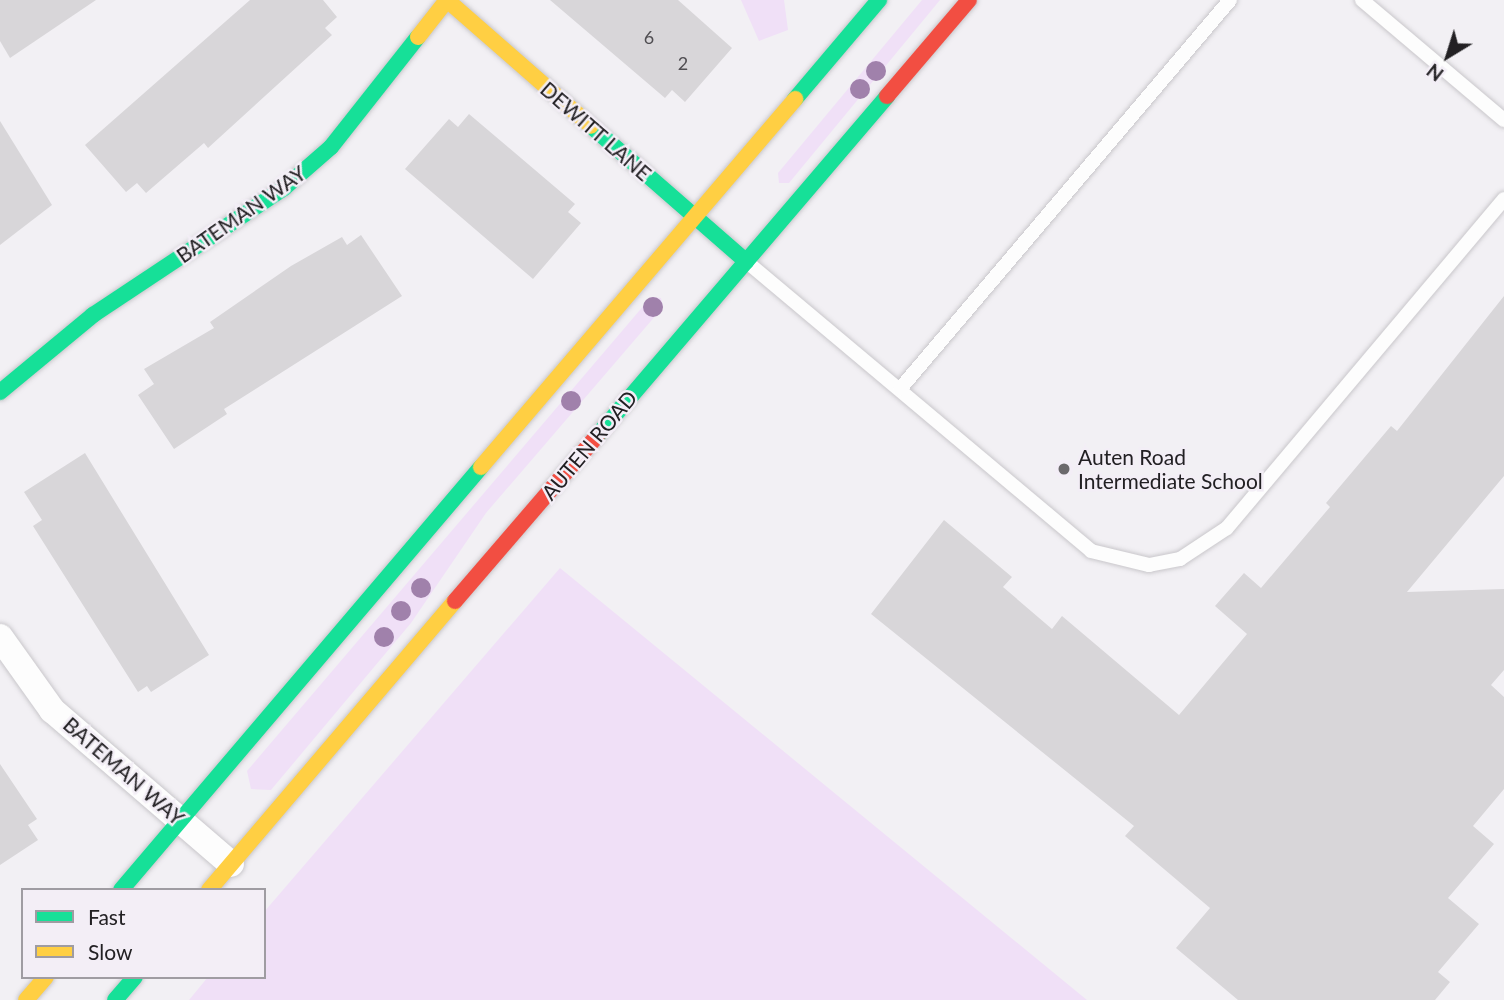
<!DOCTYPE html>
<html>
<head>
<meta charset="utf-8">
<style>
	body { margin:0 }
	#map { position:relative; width:1504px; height:1000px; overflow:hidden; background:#f2f0f4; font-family:Lato,sans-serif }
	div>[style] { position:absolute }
	.green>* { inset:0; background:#f0e0f7 }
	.building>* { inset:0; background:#d8d6d9 }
	.roads { filter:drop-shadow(0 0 2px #c9c7cb) drop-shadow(0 0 2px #c9c7cb) }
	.lane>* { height:14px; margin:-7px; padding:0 7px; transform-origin:7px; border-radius:7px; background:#fdfdfd }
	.street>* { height:26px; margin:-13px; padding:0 13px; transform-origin:13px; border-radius:13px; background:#fdfdfd }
	.fast>* { height:16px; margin:-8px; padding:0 8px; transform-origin:8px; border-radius:8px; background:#16e098 }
	.slow>* { height:16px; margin:-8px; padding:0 8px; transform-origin:8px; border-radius:8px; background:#ffcf43 }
	.jam>* { height:16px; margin:-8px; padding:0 8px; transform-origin:8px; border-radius:8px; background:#f24e42 }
	.trees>* { width:20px; height:20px; margin:-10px; border-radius:50%; background:#a081ab }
	.dots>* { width:19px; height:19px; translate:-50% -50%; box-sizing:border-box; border:4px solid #f3eef6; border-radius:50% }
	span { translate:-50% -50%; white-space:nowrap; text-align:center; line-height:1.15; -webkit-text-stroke:5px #f3eef6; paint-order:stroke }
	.number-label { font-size:18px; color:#504e52 }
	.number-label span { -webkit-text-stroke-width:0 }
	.street-label { font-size:21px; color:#222023 }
	.poi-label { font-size:21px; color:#222023 }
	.left { translate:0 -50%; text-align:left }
	.legend { position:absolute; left:21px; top:888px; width:245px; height:91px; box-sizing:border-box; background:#f3eef6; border:2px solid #9f9ca2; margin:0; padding:9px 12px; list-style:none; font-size:21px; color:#222023 }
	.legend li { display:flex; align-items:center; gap:14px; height:35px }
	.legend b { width:35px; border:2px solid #9f9ca2 }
	.north { position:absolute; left:1413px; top:21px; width:70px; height:70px; -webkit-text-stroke:5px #f3eef6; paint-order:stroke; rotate:218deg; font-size:19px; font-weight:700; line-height:28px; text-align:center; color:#222023 }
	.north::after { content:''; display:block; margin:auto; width:24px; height:32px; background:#222023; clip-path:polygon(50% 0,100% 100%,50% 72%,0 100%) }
</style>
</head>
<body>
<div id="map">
	<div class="green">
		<i style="clip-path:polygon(741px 0,784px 0,788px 30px,759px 41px)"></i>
		<i style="clip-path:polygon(922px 0,940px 0,789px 183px,779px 183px,778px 173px)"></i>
		<i style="clip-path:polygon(651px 297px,661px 298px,663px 307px,486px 513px,411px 623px,271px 790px,251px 789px,247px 771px)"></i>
		<i style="clip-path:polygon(560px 568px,1087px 1000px,189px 1000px,208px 977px,264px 977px,264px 912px)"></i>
	</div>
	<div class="building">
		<i style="clip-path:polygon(0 0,96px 0,10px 58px,0 41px)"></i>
		<i style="clip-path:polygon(250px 0,323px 0,337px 17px,325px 28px,332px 35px,208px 148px,204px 143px,146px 193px,137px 183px,126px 192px,85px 145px)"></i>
		<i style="clip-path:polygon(550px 0,678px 0,732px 48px,685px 102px,672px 90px,665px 98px)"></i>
		<i style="clip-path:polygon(469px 114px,575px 204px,568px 212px,581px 223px,533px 279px,405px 169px,449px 119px,458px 127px)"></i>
		<i style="clip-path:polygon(0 121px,52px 205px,0 245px)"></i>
		<i style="clip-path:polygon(361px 235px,402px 296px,224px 409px,227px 414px,174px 449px,138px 395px,154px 384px,144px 369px,214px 328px,210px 322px,291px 266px,342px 237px,347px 245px)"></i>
		<i style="clip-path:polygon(1504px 296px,1504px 476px,1407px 592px,1504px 589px,1504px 670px,1491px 685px,1504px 697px,1504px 789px,1473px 826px,1494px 844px,1448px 898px,1479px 924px,1438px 972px,1450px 982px,1435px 1000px,1238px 1000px,1176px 948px,1210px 908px,1125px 836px,1134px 826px,871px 614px,944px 520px,1012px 577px,1003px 587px,1052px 629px,1062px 616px,1179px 715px,1247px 634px,1215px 606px,1244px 573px,1261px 588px,1330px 507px,1326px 503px,1391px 426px,1397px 431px)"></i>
		<i style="clip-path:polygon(85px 453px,209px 655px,151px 692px,147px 686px,138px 692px,33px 526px,42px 520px,24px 492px)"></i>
		<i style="clip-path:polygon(0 764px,37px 819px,28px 825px,38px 840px,0 865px)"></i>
	</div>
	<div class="roads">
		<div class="lane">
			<i style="left:1362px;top:0;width:186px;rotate:40.2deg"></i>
			<i style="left:747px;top:262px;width:449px;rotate:40deg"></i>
			<i style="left:1091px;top:551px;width:60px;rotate:13.6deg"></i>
			<i style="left:1149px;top:565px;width:32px;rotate:-11deg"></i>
			<i style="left:1180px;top:559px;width:56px;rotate:-33.4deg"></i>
			<i style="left:1227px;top:528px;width:430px;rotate:-49.9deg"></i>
			<i style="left:900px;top:389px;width:510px;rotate:-49.69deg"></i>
		</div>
		<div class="street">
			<i style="left:0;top:637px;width:90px;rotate:54.5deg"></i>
			<i style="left:52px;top:710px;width:236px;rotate:40.7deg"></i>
		</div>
		<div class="fast">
			<i style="left:795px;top:99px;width:130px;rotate:-49.7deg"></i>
			<i style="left:591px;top:126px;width:206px;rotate:41.1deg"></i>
			<i style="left:0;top:392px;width:121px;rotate:-39.6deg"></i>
			<i style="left:93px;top:315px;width:229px;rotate:-33.6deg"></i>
			<i style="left:284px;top:188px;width:62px;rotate:-41.1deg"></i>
			<i style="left:331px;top:147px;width:140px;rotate:-51.7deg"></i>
			<i style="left:597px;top:436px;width:447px;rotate:-49.5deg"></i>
			<i style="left:121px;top:890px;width:555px;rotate:-49.6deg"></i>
			<i style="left:115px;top:1000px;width:30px;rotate:-49deg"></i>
		</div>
		<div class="slow">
			<i style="left:418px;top:37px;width:47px;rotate:-51.9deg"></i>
			<i style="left:447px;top:0;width:191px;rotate:41.2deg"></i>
			<i style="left:481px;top:467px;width:484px;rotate:-49.5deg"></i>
			<i style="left:209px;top:890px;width:380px;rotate:-49.6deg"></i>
			<i style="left:26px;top:1000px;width:30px;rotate:-49deg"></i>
		</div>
		<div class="jam">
			<i style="left:887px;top:96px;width:126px;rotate:-49.5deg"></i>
			<i style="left:455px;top:601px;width:218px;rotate:-49.3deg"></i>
		</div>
	</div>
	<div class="trees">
		<i style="left:876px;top:71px"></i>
		<i style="left:860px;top:89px"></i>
		<i style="left:653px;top:307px"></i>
		<i style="left:571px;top:401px"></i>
		<i style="left:421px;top:588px"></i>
		<i style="left:401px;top:611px"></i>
		<i style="left:384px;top:637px"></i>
	</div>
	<div class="dots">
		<i style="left:1064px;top:469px;background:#6b696c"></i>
	</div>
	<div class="number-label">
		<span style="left:649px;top:37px">6</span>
		<span style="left:683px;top:63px">2</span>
	</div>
	<div class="street-label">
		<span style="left:596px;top:131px;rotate:41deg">DEWITT LANE</span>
		<span style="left:241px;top:214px;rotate:-35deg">BATEMAN WAY</span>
		<span style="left:589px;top:445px;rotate:-50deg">AUTEN ROAD</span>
		<span style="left:124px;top:771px;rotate:41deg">BATEMAN WAY</span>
	</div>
	<div class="poi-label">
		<span class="left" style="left:1078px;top:469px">Auten Road<br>Intermediate School</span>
	</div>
	<ul class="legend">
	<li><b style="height:9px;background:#16e098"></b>Fast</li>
	<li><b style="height:9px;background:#ffcf43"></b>Slow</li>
	</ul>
	<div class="north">N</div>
</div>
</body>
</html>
